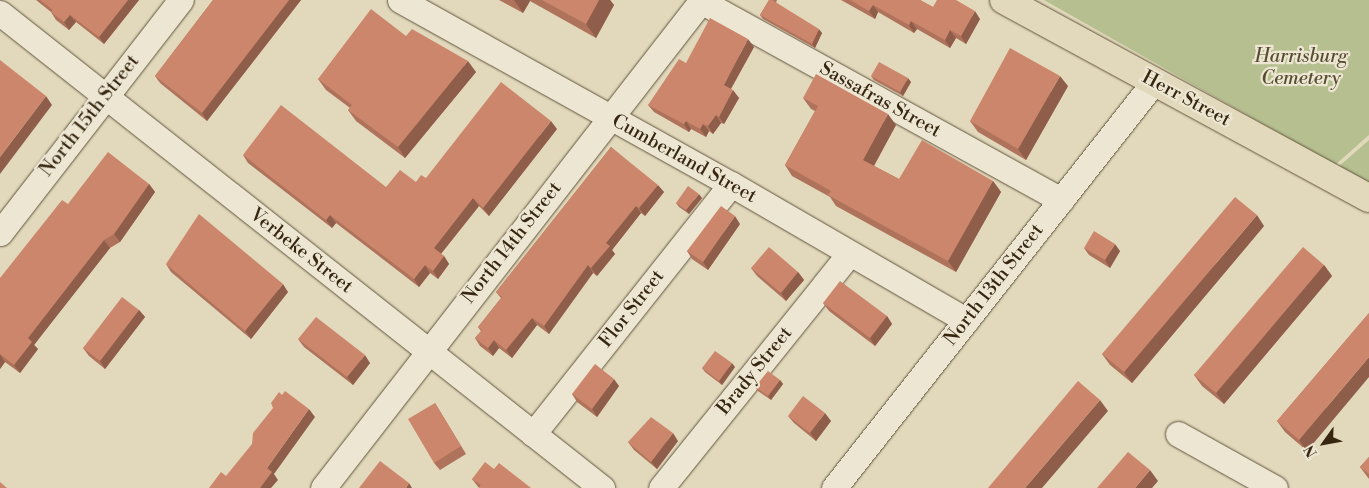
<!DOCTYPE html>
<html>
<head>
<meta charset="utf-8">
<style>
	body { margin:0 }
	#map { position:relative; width:1369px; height:488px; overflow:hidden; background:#e2d9bc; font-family:"Libre Bodoni",serif }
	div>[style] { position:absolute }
	.green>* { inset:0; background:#b5bf8f }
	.roads { filter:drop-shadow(0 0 1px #62543c) drop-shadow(0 0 1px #62543c) }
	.minor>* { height:25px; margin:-12.5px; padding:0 12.5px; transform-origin:12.5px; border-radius:12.5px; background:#ece6d3 }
	.major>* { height:28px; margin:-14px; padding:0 14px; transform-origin:14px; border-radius:14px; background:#e2d9bc }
	.wall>* { inset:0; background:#af735c }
	.shaded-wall>* { inset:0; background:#8f5e4b }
	.building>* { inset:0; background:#cc866b }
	span { translate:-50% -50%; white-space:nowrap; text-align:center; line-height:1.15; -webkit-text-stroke:4.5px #ece6d3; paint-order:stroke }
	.park-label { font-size:19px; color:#564d30; font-style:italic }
	.street-label { font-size:19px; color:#372711 }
	.north { position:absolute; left:1299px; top:418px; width:50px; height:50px; -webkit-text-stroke:4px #ece6d3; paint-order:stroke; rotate:238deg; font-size:14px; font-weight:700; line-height:20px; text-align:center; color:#372711 }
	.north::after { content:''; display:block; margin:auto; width:18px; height:22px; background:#372711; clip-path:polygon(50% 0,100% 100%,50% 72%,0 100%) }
</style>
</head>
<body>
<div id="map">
	<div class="green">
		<i style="clip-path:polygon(1044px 0,1369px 0,1369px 135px,1335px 165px)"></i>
		<i style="clip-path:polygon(1369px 140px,1369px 185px,1337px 168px)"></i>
	</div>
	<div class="roads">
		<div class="minor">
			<i style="left:400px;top:0;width:379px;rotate:29.1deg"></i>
			<i style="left:731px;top:184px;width:272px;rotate:30.1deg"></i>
			<i style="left:699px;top:0;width:414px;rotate:28.9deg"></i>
			<i style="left:0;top:13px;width:767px;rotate:38.27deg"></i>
			<i style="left:0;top:233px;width:295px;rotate:-52.2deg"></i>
			<i style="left:533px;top:434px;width:319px;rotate:-51.6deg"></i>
			<i style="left:1178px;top:434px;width:111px;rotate:29.1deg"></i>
			<i style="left:323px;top:488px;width:618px;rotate:-52.17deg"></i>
			<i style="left:661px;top:488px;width:300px;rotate:-51.2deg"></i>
			<i style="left:834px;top:488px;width:517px;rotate:-51.76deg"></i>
		</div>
		<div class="major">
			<i style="left:1004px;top:0;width:415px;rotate:28.5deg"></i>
		</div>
	</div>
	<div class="wall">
		<i style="clip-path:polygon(36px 0,139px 0,104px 44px,76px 22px,69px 30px,56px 20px,51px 12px)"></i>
		<i style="clip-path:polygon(213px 0,301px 0,207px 121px,160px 83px,155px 76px)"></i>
		<i style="clip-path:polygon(499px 0,610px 0,614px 5px,596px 38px,530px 1px,523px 13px)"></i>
		<i style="clip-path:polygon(769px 0,777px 0,776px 3px,822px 33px,815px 48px,763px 19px,760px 15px)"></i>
		<i style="clip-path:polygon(841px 0,920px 0,933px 7px,980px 19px,966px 44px,956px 38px,950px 48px,917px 29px,914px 33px,878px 12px,875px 19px)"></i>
		<i style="clip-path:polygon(406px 36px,476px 72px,405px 158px,356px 121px,348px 110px,350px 108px,326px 90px,318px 79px)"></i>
		<i style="clip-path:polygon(754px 47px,731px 89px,739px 98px,724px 124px,721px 123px,713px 134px,709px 131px,706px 137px,691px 129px,689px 132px,654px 112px,648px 105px)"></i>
		<i style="clip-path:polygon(871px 76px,911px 82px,903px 96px,874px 80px)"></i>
		<i style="clip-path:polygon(1068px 86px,1026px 160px,978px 132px,970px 121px)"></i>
		<i style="clip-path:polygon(803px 98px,896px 125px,874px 166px,899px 179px,993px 181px,1001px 192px,956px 272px,836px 206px,830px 197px,792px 176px,785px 165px,815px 111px,811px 109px)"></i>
		<i style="clip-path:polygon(557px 129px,489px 216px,479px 206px,441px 254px,444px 256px,449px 264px,438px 279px,430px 273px,419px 287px,336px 223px,332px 228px,248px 163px,243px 155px,386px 187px,416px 182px)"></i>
		<i style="clip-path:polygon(611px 147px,664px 192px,645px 216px,641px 213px,612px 250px,615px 254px,597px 276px,593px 273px,549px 334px,537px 325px,512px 358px,499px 348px,493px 356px,480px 346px,475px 338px,481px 331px,478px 327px,501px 298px,496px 292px)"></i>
		<i style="clip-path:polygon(149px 184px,155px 192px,120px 242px,110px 248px,43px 333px,34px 345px,38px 349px,20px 373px,5px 362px,0 369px,0 278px)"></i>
		<i style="clip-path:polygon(702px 198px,689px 214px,679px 207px,676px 203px)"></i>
		<i style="clip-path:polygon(740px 224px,708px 270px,692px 259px,687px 251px)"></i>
		<i style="clip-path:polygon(1264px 226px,1132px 383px,1110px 365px,1102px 354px)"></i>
		<i style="clip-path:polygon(1084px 248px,1120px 251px,1110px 268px,1089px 255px)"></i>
		<i style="clip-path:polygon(166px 264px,288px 292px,251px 339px,171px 272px)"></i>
		<i style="clip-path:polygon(1324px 265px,1332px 276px,1224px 404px,1202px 386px,1194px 375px)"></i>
		<i style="clip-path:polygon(751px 268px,798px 272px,804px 280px,786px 301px,757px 276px)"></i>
		<i style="clip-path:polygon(823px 303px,887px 316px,892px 324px,875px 346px,829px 311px)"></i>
		<i style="clip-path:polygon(139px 310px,145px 317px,105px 369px,89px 356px,83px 348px)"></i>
		<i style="clip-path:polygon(1369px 313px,1307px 451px,1285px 432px,1277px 421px)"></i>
		<i style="clip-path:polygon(298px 339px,370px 363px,353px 385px,304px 347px)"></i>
		<i style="clip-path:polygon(735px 367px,722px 385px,705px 372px,702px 368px)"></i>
		<i style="clip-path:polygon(780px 380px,783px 384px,771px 400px,758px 391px,755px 387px)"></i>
		<i style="clip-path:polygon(619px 386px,597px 417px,577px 402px,572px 394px)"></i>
		<i style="clip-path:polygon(435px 403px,466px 454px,440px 470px,434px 463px)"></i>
		<i style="clip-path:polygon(788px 416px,831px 421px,816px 441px,794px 423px)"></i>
		<i style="clip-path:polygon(678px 441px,657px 469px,634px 450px,628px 442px)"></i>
		<i style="clip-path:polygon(1369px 457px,1369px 479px,1360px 467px)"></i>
		<i style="clip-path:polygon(494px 469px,479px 488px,472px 479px)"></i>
	</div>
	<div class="shaded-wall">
		<i style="clip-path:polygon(128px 0,139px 0,104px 44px,99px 37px)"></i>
		<i style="clip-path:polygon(289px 0,301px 0,207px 121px,202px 113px)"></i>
		<i style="clip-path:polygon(514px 0,529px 0,530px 1px,523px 13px)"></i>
		<i style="clip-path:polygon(599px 0,610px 0,614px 5px,596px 38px,586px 24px)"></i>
		<i style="clip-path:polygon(873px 5px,878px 12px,875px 19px,869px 11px)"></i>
		<i style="clip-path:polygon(975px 11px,980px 19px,966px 44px,961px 36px)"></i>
		<i style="clip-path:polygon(70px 15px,76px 22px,69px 30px,64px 22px)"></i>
		<i style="clip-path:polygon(911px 21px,917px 29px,914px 33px,909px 25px)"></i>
		<i style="clip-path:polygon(819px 29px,822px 33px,815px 48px,812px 44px)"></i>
		<i style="clip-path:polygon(950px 30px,956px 38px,950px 48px,945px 40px)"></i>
		<i style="clip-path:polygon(748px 39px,754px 47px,729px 92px,724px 85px)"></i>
		<i style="clip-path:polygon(468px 61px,476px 72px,405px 158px,398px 147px)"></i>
		<i style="clip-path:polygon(1060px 76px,1068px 86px,1026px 160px,1018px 149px)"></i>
		<i style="clip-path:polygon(908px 78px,911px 82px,903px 96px,900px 92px)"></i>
		<i style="clip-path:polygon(733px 90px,739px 98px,724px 124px,719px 117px)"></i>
		<i style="clip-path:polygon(46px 96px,52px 105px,0 174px,0 157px)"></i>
		<i style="clip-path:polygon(888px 114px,896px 125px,871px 171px,863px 160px)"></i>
		<i style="clip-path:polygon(716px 115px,721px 123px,713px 134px,708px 126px)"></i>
		<i style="clip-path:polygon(551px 121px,557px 129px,489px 216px,483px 208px)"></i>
		<i style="clip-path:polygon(686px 121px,691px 129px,689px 132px,684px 124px)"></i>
		<i style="clip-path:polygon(703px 124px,709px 131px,706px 137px,700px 129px)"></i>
		<i style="clip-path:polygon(993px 181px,1001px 192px,956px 272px,948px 261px)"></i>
		<i style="clip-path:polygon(149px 184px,155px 192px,120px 242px,114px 234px)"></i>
		<i style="clip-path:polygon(658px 185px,664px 192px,645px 216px,639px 208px)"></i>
		<i style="clip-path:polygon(699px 194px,702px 198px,689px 214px,686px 210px)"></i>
		<i style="clip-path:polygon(473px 198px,479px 206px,439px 256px,434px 248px)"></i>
		<i style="clip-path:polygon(636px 206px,641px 213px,612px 250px,615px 254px,597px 276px,591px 268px,606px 243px)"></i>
		<i style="clip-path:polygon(330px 215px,336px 223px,332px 228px,326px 220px)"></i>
		<i style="clip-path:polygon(1257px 215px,1264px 226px,1132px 383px,1124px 372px)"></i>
		<i style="clip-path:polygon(735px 216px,740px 224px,708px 270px,703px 262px)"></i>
		<i style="clip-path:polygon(104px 240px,110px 248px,34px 345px,38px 349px,20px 373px,14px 365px,28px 338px)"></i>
		<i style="clip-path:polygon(1115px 244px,1120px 251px,1110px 268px,1105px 260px)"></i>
		<i style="clip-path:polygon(444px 256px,449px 264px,438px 279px,433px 271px)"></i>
		<i style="clip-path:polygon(425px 265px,430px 273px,419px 287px,414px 279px)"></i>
		<i style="clip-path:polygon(588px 265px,593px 273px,549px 334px,544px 326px)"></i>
		<i style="clip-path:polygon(1324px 265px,1332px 276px,1224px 404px,1216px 393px)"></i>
		<i style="clip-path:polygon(798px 272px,804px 280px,786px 301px,781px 293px)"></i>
		<i style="clip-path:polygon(283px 284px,288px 292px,251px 339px,245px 331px)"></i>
		<i style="clip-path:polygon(139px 310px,145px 317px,105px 369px,100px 361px)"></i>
		<i style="clip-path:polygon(887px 316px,892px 324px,875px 346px,870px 338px)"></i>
		<i style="clip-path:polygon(532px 318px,537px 325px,512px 358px,506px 350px)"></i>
		<i style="clip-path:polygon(494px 340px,499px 348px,493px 356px,488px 348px)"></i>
		<i style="clip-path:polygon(0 354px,5px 362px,0 369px)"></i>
		<i style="clip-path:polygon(365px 355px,370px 363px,353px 385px,347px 377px)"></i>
		<i style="clip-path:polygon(1369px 357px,1369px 377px,1307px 451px,1299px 440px)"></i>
		<i style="clip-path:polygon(732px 363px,735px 367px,722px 385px,719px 381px)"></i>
		<i style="clip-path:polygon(614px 379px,619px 386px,597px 417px,592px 409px)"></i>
		<i style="clip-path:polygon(780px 380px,783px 384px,771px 400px,768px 396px)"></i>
		<i style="clip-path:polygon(1100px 400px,1108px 411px,1042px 488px,1025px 488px)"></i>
		<i style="clip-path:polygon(309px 409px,315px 417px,274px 474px,278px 480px,271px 488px,260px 488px,267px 468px)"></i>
		<i style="clip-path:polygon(825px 413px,831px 421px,816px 441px,810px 433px)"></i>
		<i style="clip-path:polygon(673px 433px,678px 441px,657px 469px,651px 462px)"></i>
		<i style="clip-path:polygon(1150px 470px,1158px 481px,1152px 488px,1135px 488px)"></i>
		<i style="clip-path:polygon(409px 483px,412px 488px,406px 488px)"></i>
	</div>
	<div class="building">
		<i style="clip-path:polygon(40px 0,128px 0,99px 37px,70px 15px,64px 22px,51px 12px,53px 10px)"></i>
		<i style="clip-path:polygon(213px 0,289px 0,202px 113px,155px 76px)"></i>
		<i style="clip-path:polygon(542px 0,599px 0,586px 24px)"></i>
		<i style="clip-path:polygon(769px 0,772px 0,819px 29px,812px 44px,760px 15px)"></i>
		<i style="clip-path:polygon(850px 0,920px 0,933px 7px,937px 0,956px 0,975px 11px,961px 36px,950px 30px,945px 40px,911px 21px,909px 25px,873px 5px,869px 11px)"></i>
		<i style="clip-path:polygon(371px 9px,406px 36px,412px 29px,468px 61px,398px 147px,348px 110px,352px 105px,318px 79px)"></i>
		<i style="clip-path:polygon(710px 18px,748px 39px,724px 85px,733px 90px,719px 117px,716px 115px,708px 126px,703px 124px,700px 129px,686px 121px,684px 124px,648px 105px,679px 59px,686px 63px)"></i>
		<i style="clip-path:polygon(1010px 48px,1060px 76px,1018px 149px,970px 121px)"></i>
		<i style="clip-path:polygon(0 60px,46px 96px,0 157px)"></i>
		<i style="clip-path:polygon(879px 62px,908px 78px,900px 92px,871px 76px)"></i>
		<i style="clip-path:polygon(816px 74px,888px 114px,863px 160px,899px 179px,922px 140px,993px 181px,948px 261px,828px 195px,831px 191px,785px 165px,818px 106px,803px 98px)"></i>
		<i style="clip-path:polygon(501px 82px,551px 121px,483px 208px,473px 198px,434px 248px,444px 256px,433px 271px,425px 265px,414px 279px,330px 215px,326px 220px,243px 155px,281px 105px,386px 187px,400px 170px,416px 182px,421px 175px,426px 178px)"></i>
		<i style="clip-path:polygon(611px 147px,658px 185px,639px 208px,636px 206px,606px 243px,610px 246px,591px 268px,588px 265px,544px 326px,532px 318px,506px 350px,494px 340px,488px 348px,475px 338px,482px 330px,478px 327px,502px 297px,496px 292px)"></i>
		<i style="clip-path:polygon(108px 152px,149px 184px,114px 234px,104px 240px,38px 325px,28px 338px,32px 342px,14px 365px,0 354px,0 278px,62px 200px,68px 204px)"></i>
		<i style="clip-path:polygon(688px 186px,699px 194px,686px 210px,676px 203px)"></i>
		<i style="clip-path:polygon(1235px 197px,1257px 215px,1124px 372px,1102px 354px)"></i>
		<i style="clip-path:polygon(721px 206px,735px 216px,703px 262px,687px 251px)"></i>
		<i style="clip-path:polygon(199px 214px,283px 284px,245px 331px,166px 264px)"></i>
		<i style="clip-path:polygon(1094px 231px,1115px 244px,1105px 260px,1084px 248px)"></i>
		<i style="clip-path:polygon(769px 247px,798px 272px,781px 293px,751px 268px)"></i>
		<i style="clip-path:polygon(1303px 247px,1324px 265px,1216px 393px,1194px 375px)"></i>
		<i style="clip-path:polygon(840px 281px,887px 316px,870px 338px,823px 303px)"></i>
		<i style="clip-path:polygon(122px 297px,139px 310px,100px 361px,83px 348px)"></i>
		<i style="clip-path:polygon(1369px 313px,1369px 357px,1299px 440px,1277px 421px)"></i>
		<i style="clip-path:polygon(316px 317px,365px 355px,347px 377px,298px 339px)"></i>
		<i style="clip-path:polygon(715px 351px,732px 363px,719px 381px,702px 368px)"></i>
		<i style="clip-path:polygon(595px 364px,614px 379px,592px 409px,572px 394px)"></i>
		<i style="clip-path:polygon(768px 371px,780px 380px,768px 396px,755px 387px)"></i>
		<i style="clip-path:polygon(1078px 381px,1100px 400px,1025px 488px,988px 488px)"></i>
		<i style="clip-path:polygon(285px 391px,309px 409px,267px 468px,272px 472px,260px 488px,209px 488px,221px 472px,226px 476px,252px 444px,253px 433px,273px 408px,271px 403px,279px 392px,282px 395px)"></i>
		<i style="clip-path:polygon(803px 396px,825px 413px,810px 433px,788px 416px)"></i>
		<i style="clip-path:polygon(435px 403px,461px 446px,434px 463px,408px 419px)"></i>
		<i style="clip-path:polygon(651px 417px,673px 433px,651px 462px,628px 442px)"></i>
		<i style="clip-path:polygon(1128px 452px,1150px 470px,1135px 488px,1097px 488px)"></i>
		<i style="clip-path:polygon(1369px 457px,1369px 474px,1360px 467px)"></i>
		<i style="clip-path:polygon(380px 461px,409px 483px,406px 488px,359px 488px)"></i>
		<i style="clip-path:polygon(485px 462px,494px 469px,499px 463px,531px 488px,479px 488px,481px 485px,472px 479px)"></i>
		<i style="clip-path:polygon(0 482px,7px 488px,0 488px)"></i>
	</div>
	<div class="park-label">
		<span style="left:1301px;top:68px">Harrisburg<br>Cemetery</span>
	</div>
	<div class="street-label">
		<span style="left:1186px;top:99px;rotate:28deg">Herr Street</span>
		<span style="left:880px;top:100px;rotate:29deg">Sassafras Street</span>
		<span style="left:90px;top:116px;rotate:-52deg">North 15th Street</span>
		<span style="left:684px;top:159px;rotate:29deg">Cumberland Street</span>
		<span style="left:512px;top:243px;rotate:-52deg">North 14th Street</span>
		<span style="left:301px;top:251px;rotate:38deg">Verbeke Street</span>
		<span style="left:994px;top:285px;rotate:-52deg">North 13th Street</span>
		<span style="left:632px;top:309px;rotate:-52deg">Flor Street</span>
		<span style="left:755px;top:371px;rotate:-51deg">Brady Street</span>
	</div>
	<div class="north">N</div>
</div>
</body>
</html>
